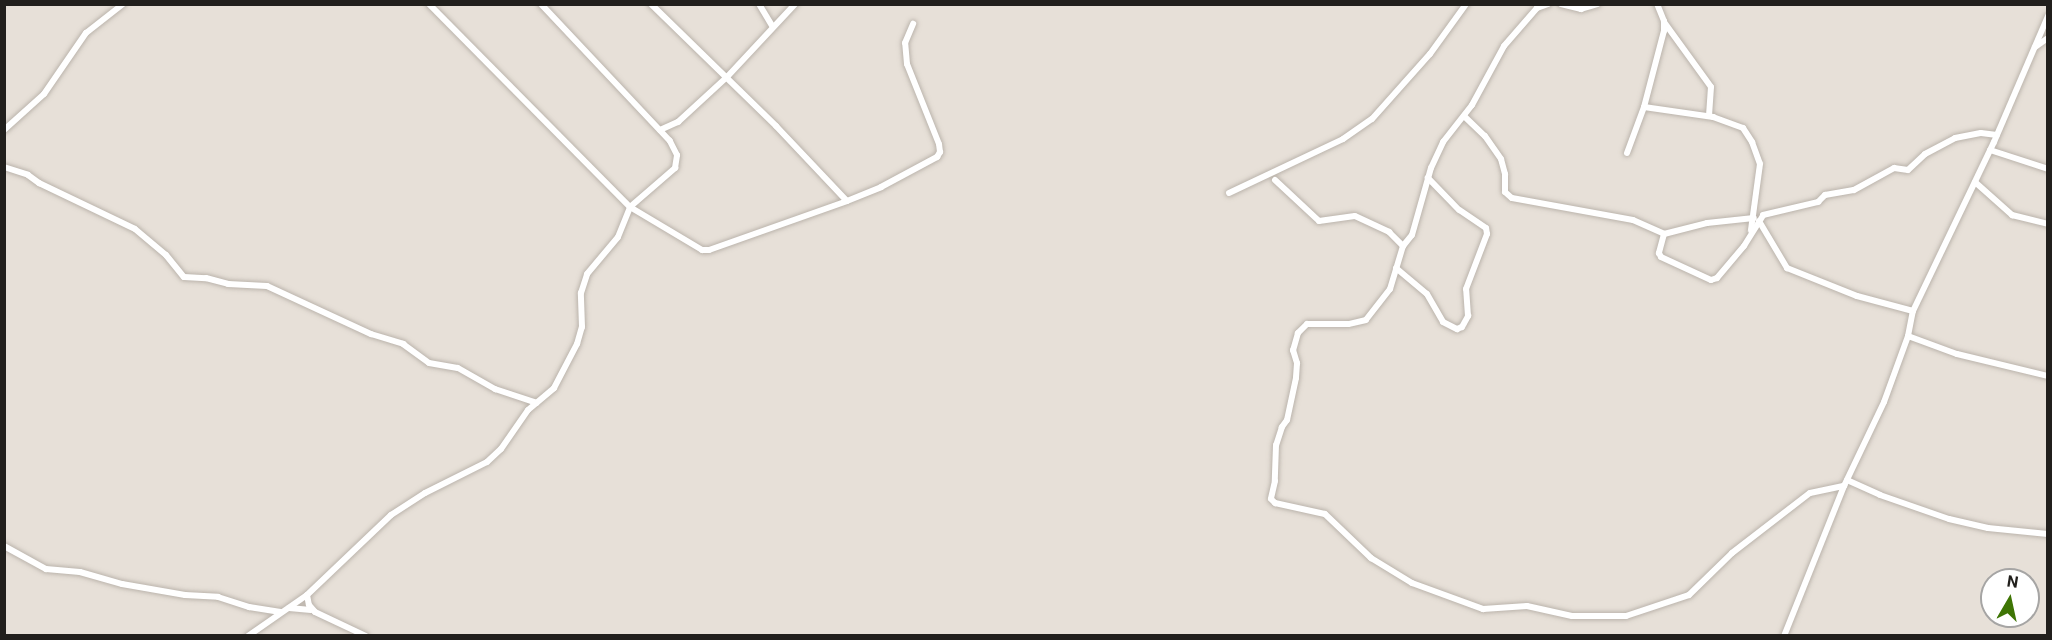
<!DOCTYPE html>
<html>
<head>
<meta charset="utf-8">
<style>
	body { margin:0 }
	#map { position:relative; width:2052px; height:640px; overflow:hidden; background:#e7e0d8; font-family:Roboto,sans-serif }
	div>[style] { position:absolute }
	.roads { filter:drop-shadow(0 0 2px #bbb4ac) drop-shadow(0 0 2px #bbb4ac) }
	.street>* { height:6px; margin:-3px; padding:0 3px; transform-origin:3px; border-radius:3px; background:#fff }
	span { translate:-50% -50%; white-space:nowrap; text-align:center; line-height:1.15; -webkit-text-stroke:4.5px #fff; paint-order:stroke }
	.frame { position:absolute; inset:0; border:6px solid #211f1c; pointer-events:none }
	.north { position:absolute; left:1980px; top:568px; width:60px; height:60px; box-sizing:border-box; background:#fff; border:2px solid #a6a5a4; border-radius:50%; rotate:9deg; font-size:16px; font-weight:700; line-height:24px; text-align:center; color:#211f1c }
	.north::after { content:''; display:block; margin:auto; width:21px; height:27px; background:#3e7504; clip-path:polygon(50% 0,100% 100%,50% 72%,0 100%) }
</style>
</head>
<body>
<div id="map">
	<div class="roads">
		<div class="street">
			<i style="left:429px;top:4px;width:286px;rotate:45.3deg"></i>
			<i style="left:630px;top:207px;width:84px;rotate:30.8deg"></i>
			<i style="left:702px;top:250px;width:7px"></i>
			<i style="left:709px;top:250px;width:146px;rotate:-19.5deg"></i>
			<i style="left:847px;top:201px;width:37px;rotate:-22deg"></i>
			<i style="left:881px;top:187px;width:64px;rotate:-28.2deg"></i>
			<i style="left:937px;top:157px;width:6px;rotate:-59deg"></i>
			<i style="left:940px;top:152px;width:8px;rotate:-97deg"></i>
			<i style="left:939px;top:144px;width:86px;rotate:-111.8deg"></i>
			<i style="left:907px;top:64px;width:21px;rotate:-95deg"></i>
			<i style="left:905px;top:43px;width:21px;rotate:-67deg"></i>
			<i style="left:651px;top:4px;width:175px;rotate:44.3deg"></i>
			<i style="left:776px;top:126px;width:103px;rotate:46.6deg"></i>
			<i style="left:759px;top:4px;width:27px;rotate:59deg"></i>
			<i style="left:1561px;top:4px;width:21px;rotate:14deg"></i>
			<i style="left:1581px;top:9px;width:17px;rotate:-17deg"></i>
			<i style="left:1664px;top:22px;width:80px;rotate:54.1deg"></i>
			<i style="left:1711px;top:87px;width:29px;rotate:94deg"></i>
			<i style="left:2035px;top:47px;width:16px;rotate:-35deg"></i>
			<i style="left:1644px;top:107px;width:70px;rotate:8.2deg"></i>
			<i style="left:1713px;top:117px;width:32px;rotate:20deg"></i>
			<i style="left:1743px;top:128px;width:17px;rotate:57deg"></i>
			<i style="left:1752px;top:142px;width:23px;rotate:70deg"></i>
			<i style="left:1760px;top:164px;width:67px;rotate:97.8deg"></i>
			<i style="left:1464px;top:116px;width:29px;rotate:44deg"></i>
			<i style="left:1485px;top:136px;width:28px;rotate:55deg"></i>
			<i style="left:1501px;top:159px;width:16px;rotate:75deg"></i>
			<i style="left:1505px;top:174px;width:18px;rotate:90deg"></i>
			<i style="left:1505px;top:192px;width:9px;rotate:41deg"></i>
			<i style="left:1512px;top:198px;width:123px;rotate:10.3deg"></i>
			<i style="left:1633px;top:220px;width:34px;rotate:24deg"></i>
			<i style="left:1664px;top:234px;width:20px;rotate:105deg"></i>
			<i style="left:1659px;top:253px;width:4px;rotate:63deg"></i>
			<i style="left:1661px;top:257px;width:55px;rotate:24.7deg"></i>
			<i style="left:1711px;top:280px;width:6px;rotate:-18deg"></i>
			<i style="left:1717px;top:278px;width:42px;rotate:-49.8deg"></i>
			<i style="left:1744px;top:246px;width:36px;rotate:-58deg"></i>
			<i style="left:1763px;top:215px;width:57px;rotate:-13.3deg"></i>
			<i style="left:1818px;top:202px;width:10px;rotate:-45deg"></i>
			<i style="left:1825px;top:195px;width:29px;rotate:-10deg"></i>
			<i style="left:1854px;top:190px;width:46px;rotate:-28.8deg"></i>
			<i style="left:1894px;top:168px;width:14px;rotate:8deg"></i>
			<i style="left:1908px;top:170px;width:23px;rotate:-43deg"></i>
			<i style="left:1925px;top:154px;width:34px;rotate:-28deg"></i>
			<i style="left:1955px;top:138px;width:26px;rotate:-11deg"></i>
			<i style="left:1981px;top:133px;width:16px;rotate:7deg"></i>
			<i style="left:4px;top:130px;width:54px;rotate:-42deg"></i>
			<i style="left:44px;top:94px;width:74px;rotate:-55.5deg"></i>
			<i style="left:86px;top:33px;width:47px;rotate:-38.1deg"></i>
			<i style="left:660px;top:130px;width:20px;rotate:-24deg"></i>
			<i style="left:678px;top:122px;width:67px;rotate:-42.6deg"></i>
			<i style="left:727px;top:77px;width:100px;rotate:-47deg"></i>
			<i style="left:1990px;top:150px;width:61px;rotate:18.1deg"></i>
			<i style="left:1627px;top:153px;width:49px;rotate:-69.7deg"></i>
			<i style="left:1644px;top:107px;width:79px;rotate:-75.3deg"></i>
			<i style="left:1664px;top:31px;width:10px;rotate:-90deg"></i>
			<i style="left:1664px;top:21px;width:18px;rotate:-112deg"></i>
			<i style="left:4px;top:167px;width:25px;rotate:18deg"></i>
			<i style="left:28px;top:175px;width:14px;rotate:36deg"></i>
			<i style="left:39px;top:183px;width:106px;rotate:25.6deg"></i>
			<i style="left:135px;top:229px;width:40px;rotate:40deg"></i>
			<i style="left:166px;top:255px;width:28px;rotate:51deg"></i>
			<i style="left:184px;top:277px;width:22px;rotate:3deg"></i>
			<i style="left:206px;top:278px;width:23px;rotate:15deg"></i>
			<i style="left:228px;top:284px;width:39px;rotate:3deg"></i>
			<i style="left:267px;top:286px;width:115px;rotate:24.8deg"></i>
			<i style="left:371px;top:334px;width:34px;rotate:17deg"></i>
			<i style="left:403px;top:344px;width:32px;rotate:36deg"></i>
			<i style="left:429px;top:363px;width:29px;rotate:10deg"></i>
			<i style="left:458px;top:368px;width:43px;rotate:29.6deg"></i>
			<i style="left:495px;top:389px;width:44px;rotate:18.4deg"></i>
			<i style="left:1275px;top:180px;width:60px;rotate:43deg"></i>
			<i style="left:1319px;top:221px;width:36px;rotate:-8deg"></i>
			<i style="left:1355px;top:216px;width:38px;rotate:25deg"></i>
			<i style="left:1389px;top:232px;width:20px;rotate:45deg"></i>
			<i style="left:1403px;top:246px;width:45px;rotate:106.8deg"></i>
			<i style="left:1390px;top:289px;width:39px;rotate:128deg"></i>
			<i style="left:1366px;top:320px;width:18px;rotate:167deg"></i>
			<i style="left:1348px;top:324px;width:41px;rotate:180deg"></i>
			<i style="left:1307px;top:324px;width:13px;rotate:135deg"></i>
			<i style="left:1298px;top:333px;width:18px;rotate:106deg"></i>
			<i style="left:1293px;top:350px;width:14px;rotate:73deg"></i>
			<i style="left:1297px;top:363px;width:15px;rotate:94deg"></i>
			<i style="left:1296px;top:378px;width:43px;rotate:102.1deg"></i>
			<i style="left:1287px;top:420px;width:9px;rotate:126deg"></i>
			<i style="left:1282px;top:427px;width:19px;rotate:108deg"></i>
			<i style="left:1276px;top:445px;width:36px;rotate:92deg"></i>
			<i style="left:1275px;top:481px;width:18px;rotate:103deg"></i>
			<i style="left:1271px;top:499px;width:6px;rotate:45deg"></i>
			<i style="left:1275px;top:503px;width:51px;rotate:12.4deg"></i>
			<i style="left:1325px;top:514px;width:64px;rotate:43.7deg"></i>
			<i style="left:1371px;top:558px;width:48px;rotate:31.4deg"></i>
			<i style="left:1412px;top:583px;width:76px;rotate:20.1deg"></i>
			<i style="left:1483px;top:609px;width:44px;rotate:-3.9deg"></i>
			<i style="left:1527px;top:606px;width:46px;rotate:12.5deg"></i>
			<i style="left:1572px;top:616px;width:54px"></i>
			<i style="left:1626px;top:616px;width:66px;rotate:-18.4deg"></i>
			<i style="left:1689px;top:595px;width:60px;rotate:-44.3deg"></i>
			<i style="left:1732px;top:553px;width:98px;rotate:-37.6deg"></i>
			<i style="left:1810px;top:493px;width:35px;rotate:-12deg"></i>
			<i style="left:1975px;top:182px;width:50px;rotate:41.7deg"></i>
			<i style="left:2012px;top:215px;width:37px;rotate:14deg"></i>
			<i style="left:1229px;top:193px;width:126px;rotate:-25.3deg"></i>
			<i style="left:1343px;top:139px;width:35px;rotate:-35deg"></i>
			<i style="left:1372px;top:119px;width:87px;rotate:-48.3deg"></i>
			<i style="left:1430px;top:54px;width:62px;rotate:-54.2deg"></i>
			<i style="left:1759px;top:221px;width:55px;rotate:59.2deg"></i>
			<i style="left:1787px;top:268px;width:75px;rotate:21.8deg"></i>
			<i style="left:1857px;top:296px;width:58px;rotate:15deg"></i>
			<i style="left:1664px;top:234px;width:44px;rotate:-14.3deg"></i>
			<i style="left:1707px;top:223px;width:47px;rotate:-6.1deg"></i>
			<i style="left:1403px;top:246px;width:14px;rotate:-51deg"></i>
			<i style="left:1412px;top:235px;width:70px;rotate:-74.2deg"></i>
			<i style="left:1431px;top:168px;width:29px;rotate:-65deg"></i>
			<i style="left:1443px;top:142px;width:47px;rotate:-51.9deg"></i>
			<i style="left:1472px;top:105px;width:67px;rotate:-61.5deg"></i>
			<i style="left:1504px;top:46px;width:50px;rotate:-49deg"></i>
			<i style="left:1537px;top:8px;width:12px;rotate:-20deg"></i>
			<i style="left:1396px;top:268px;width:40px;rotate:40deg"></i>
			<i style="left:1427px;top:294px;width:32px;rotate:60deg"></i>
			<i style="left:1443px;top:322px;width:16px;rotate:27deg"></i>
			<i style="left:1457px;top:329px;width:5px;rotate:-22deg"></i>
			<i style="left:1462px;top:327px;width:13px;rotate:-61deg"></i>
			<i style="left:1468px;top:316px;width:27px;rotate:-94deg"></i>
			<i style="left:1466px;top:289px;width:59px;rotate:-69.1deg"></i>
			<i style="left:1487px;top:234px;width:6px;rotate:-99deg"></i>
			<i style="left:1486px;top:228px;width:32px;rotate:-146deg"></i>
			<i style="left:1459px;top:210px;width:45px;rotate:-134.1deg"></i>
			<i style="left:1908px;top:336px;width:52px;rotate:20.2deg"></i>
			<i style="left:1957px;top:354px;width:94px;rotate:13.6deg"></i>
			<i style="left:1847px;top:480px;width:36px;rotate:24deg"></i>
			<i style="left:1880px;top:495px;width:73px;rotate:19.2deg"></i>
			<i style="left:1949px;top:519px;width:40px;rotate:13deg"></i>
			<i style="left:1988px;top:528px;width:60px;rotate:5.7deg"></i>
			<i style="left:4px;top:546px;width:48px;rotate:28.7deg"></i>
			<i style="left:46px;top:569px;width:34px;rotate:5deg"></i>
			<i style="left:80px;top:572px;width:44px;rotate:15.9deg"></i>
			<i style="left:122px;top:584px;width:64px;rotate:9.9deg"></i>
			<i style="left:185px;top:595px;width:33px;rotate:3deg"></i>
			<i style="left:218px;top:597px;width:33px;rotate:18deg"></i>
			<i style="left:249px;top:607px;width:32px;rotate:9deg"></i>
			<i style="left:307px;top:595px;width:10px;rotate:79deg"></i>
			<i style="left:309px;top:605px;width:9px;rotate:49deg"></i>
			<i style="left:315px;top:612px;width:56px;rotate:25.2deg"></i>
			<i style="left:289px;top:608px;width:22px;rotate:5deg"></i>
			<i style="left:248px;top:636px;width:72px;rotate:-34.8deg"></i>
			<i style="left:307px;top:595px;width:116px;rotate:-43.6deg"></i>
			<i style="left:391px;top:515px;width:40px;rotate:-32.9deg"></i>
			<i style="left:425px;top:493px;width:69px;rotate:-26.6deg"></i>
			<i style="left:487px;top:462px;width:19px;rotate:-43deg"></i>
			<i style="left:501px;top:449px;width:47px;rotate:-55.3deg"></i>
			<i style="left:528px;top:410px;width:34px;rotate:-40deg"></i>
			<i style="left:554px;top:388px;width:50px;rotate:-62.4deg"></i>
			<i style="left:577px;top:344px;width:18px;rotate:-74deg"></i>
			<i style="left:582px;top:327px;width:34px;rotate:-92deg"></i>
			<i style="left:581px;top:293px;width:20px;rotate:-72deg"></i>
			<i style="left:587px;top:274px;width:48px;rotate:-50deg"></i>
			<i style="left:618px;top:237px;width:32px;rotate:-68deg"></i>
			<i style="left:630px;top:207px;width:60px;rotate:-40.9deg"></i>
			<i style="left:675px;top:168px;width:13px;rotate:-81deg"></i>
			<i style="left:677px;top:155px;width:16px;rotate:-117deg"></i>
			<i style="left:670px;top:141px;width:188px;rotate:-133.3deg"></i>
			<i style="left:1784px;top:636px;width:162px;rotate:-68.2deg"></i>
			<i style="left:1844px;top:486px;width:93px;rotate:-64.5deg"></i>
			<i style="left:1884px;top:402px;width:70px;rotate:-70deg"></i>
			<i style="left:1908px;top:336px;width:25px;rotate:-79deg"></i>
			<i style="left:1913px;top:311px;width:187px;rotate:-64.4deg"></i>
			<i style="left:1994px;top:142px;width:137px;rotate:-66.8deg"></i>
		</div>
	</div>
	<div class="frame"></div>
	<div class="north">N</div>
</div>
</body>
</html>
